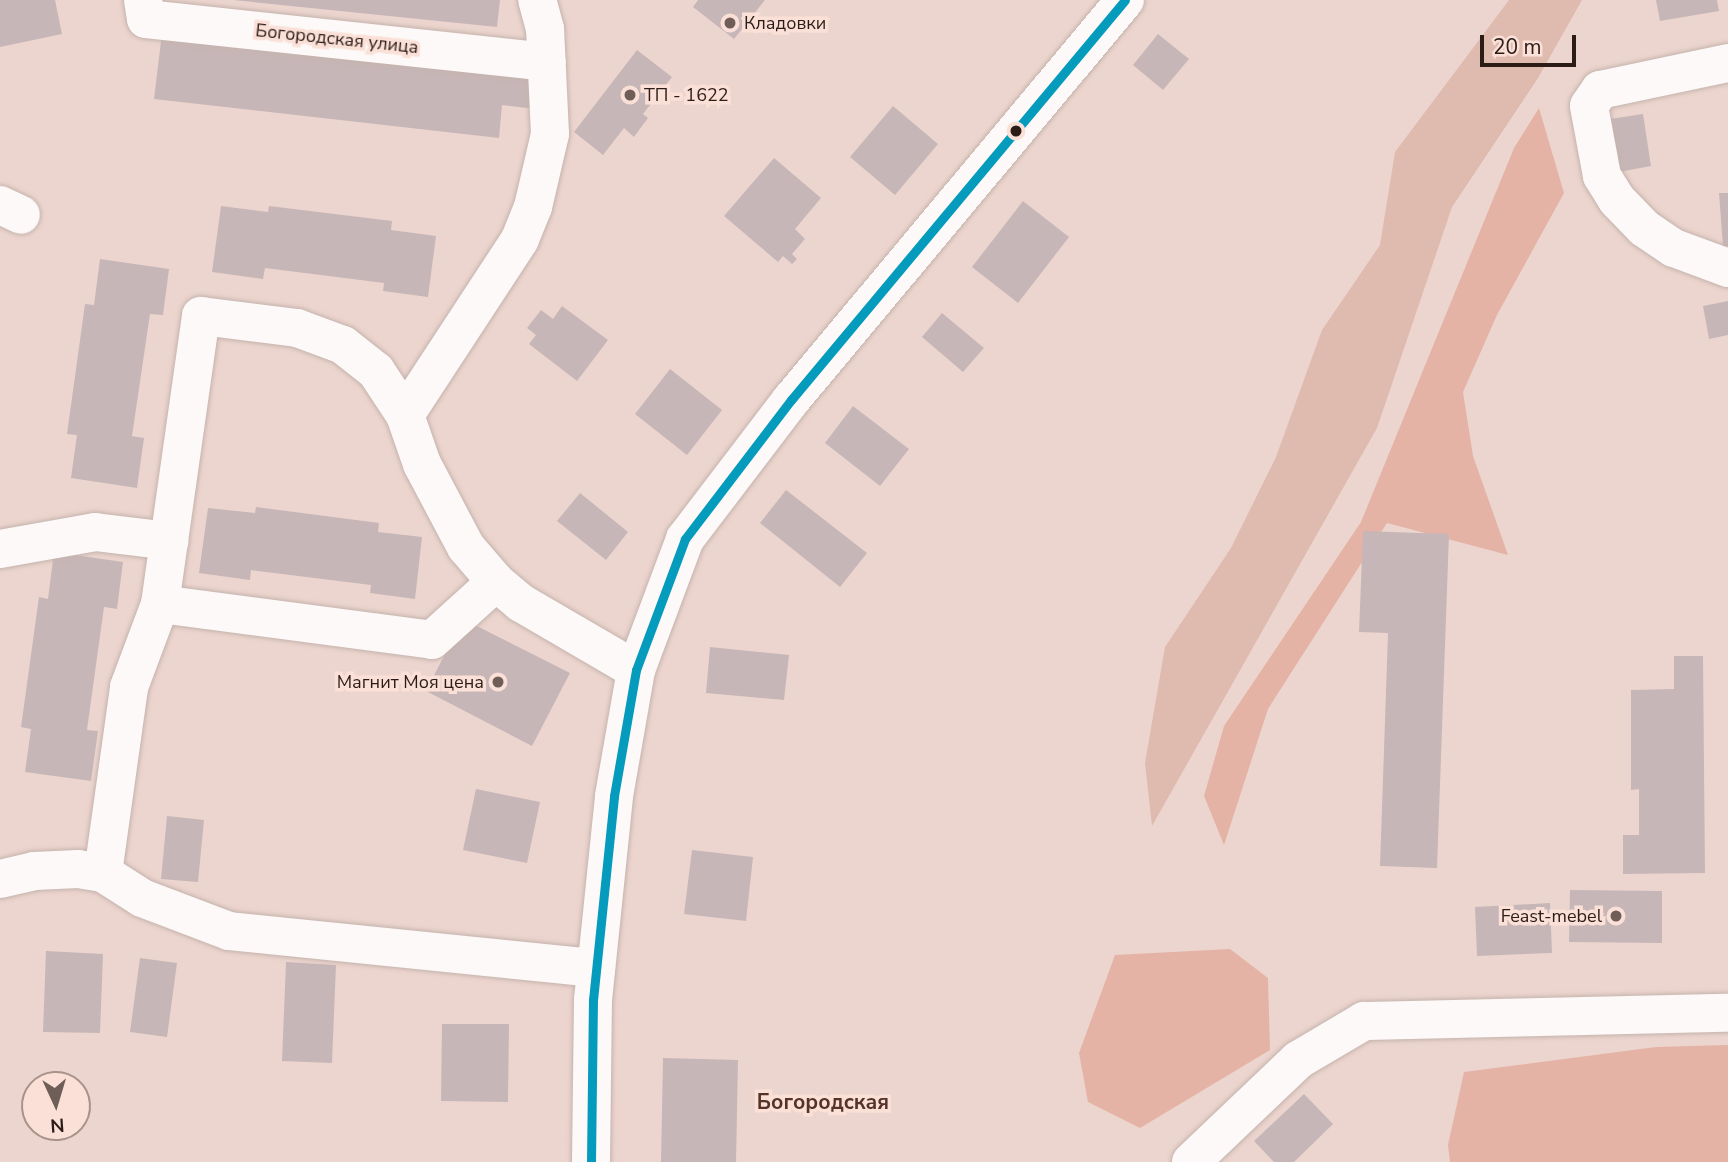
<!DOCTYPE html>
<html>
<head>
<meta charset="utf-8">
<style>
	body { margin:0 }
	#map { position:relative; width:1728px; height:1162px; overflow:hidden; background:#ecd5ce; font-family:"Nunito Sans",sans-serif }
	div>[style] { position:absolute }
	.green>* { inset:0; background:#dfbaaf }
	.forest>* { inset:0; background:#e4b3a5 }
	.building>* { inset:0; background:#c7b6b7 }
	.roads { filter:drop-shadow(0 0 2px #c5b3ad) drop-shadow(0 0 2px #c5b3ad) }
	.minor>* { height:38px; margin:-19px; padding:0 19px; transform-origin:19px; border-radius:19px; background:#fcf9f8 }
	.bus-1>* { height:9px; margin:-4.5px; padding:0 4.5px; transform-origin:4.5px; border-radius:4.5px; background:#049bbc }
	.dots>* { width:19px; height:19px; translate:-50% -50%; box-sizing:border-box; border:4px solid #fae0d7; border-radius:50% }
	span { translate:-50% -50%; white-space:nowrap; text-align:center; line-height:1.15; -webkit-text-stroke:7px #fae0d7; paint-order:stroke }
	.poi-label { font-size:18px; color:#2c1c17 }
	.left { translate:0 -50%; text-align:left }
	.right { translate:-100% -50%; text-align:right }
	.street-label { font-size:18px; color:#2c1c17 }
	.quarter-label { font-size:21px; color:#553328; font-weight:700 }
	.north { position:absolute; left:21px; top:1071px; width:70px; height:70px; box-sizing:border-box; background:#fae0d7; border:2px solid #a8928a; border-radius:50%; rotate:176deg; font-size:19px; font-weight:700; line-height:28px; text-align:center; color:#2c1c17 }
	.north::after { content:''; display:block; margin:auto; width:24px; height:32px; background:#6f5d57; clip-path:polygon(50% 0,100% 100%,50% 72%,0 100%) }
	.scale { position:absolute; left:1480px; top:35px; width:96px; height:32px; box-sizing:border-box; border:4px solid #2c1c17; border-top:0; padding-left:9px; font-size:21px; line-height:24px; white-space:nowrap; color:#2c1c17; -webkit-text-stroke:5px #fae0d7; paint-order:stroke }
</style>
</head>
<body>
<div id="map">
	<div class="green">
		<i style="clip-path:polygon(1509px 0,1582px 0,1538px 78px,1452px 207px,1377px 428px,1152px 826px,1145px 763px,1165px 647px,1231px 548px,1276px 457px,1322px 330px,1380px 245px,1395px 152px)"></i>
	</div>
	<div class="forest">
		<i style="clip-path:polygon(1539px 108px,1564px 193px,1497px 315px,1463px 392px,1473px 456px,1508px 555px,1387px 523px,1268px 709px,1224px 845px,1204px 796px,1224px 726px,1361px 522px,1514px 148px)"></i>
		<i style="clip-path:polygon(1230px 949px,1268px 978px,1270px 1050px,1140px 1128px,1088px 1102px,1079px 1053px,1115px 955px)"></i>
		<i style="clip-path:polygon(1728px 1045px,1728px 1162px,1450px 1162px,1448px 1145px,1464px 1072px,1656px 1047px)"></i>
	</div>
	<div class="building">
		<i style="clip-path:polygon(0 0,55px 0,62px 34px,0 47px)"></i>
		<i style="clip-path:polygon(233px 0,500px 0,497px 27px)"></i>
		<i style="clip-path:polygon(698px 0,765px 0,734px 39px,693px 7px)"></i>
		<i style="clip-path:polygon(1656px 0,1717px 0,1719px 11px,1660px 21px)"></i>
		<i style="clip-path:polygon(162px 33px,538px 76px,535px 109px,502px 105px,499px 138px,154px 99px)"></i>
		<i style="clip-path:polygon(1158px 34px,1189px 59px,1163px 90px,1133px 65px)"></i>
		<i style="clip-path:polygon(637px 50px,672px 77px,643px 114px,648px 118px,634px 137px,624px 128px,603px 155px,574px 132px)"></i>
		<i style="clip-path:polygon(893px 106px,938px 144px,895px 195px,850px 157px)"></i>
		<i style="clip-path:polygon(1643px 114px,1651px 166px,1619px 172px,1610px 119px)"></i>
		<i style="clip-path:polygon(774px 158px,821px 198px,795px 229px,805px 239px,792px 254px,797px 259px,792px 264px,783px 256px,778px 262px,724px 216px)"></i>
		<i style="clip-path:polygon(1719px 193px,1728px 193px,1728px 246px,1723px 246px)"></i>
		<i style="clip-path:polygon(1023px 201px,1069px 237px,1018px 303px,972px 267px)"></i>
		<i style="clip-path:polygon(221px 206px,268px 212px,269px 206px,392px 221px,391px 230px,436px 236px,428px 297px,383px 291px,384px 283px,265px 268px,263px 279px,212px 272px)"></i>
		<i style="clip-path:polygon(100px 259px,169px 269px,163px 315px,150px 314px,132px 436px,144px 438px,137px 488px,71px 478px,77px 435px,67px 434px,85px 304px,94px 305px)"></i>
		<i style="clip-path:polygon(1728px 301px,1728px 335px,1709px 339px,1703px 306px)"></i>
		<i style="clip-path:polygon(562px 306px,608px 340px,577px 381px,529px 344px,536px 335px,527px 328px,541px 310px,553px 319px)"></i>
		<i style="clip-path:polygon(942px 313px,984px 348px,963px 372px,922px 337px)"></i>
		<i style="clip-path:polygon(670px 369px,722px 410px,687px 455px,635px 414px)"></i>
		<i style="clip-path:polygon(853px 406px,909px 449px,880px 486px,825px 443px)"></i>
		<i style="clip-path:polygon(786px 490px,867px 553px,840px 587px,760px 523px)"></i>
		<i style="clip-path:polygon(580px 493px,628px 532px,606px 560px,557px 521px)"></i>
		<i style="clip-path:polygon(256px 507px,379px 523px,378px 532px,422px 537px,415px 599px,370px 593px,371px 585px,251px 570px,250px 580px,199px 573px,208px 508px,255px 513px)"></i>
		<i style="clip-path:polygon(1363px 531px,1449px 534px,1437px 868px,1380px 866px,1388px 633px,1359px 632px)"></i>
		<i style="clip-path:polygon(54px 552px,123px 562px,117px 609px,104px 607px,87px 730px,98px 731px,91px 781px,25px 772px,31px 729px,21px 727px,39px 597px,48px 599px)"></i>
		<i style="clip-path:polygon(463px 619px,570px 673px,532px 746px,426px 691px)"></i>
		<i style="clip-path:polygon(710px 647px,789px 655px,784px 700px,706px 693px)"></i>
		<i style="clip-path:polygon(1674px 656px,1703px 656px,1705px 873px,1623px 874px,1623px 835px,1639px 835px,1639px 789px,1631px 790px,1631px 690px,1674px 689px)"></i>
		<i style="clip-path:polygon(476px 789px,540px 802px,527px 863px,463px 850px)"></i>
		<i style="clip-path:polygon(167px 816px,204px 820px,198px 882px,161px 879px)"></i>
		<i style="clip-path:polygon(692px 850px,753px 857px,746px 921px,684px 914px)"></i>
		<i style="clip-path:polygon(1570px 890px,1662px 891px,1662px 943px,1569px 942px)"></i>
		<i style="clip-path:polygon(1550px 903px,1552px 953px,1477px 956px,1475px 907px)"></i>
		<i style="clip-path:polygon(46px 951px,103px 954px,100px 1033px,43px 1032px)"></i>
		<i style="clip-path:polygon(140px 958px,177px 963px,167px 1037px,130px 1032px)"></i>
		<i style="clip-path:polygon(286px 962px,336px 965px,332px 1063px,282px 1061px)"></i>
		<i style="clip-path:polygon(442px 1024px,509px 1024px,508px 1102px,441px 1101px)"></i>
		<i style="clip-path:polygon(663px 1058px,738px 1060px,736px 1162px,661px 1162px)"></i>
		<i style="clip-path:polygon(1304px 1094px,1333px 1124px,1294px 1162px,1274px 1162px,1254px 1141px)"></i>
	</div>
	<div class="roads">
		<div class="minor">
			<i style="left:143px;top:0;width:19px;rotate:81deg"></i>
			<i style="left:146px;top:19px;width:403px;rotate:6.1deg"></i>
			<i style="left:1728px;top:63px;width:131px;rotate:168.1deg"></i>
			<i style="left:1600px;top:90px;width:19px;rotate:125deg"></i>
			<i style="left:1589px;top:106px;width:71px;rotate:79.5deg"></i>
			<i style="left:1602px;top:176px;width:28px;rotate:58deg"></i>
			<i style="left:1617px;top:200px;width:39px;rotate:46deg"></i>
			<i style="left:1644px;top:228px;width:36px;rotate:34deg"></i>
			<i style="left:1674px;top:248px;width:58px;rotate:20.3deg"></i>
			<i style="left:0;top:205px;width:23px;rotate:25deg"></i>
			<i style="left:405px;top:415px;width:210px;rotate:-56.8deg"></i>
			<i style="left:520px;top:239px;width:35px;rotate:-68deg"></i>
			<i style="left:533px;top:207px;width:75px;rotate:-76.9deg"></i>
			<i style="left:550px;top:134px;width:105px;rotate:-92.7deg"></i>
			<i style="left:545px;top:29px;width:30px;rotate:-105deg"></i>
			<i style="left:0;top:549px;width:97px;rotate:-10.1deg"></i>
			<i style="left:95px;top:532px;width:75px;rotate:6.9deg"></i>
			<i style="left:160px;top:604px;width:274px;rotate:7.5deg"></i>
			<i style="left:432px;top:640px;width:86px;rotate:-42.2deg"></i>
			<i style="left:103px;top:873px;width:188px;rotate:-82deg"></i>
			<i style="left:129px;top:687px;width:89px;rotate:-69.5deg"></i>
			<i style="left:160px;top:604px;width:291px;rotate:-81.9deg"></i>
			<i style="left:201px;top:316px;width:97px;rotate:7.1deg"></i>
			<i style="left:297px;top:328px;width:49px;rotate:20.3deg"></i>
			<i style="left:343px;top:345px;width:42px;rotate:38.2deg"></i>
			<i style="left:376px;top:371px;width:53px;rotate:56.6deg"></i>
			<i style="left:405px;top:415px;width:52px;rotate:70.9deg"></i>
			<i style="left:422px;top:464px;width:94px;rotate:62.1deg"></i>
			<i style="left:466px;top:547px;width:46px;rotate:49.4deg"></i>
			<i style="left:496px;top:582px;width:33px;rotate:40deg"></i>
			<i style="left:521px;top:603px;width:133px;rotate:30.2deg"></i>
			<i style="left:0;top:879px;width:35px;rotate:-13deg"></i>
			<i style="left:34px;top:871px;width:44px;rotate:-2.6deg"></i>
			<i style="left:78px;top:869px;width:25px;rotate:9deg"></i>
			<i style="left:103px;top:873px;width:46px;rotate:32.7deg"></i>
			<i style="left:142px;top:898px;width:93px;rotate:20.8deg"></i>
			<i style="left:229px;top:931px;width:369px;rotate:5.8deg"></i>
			<i style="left:591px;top:1162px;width:162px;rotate:-89.3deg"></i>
			<i style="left:593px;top:1000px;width:205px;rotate:-84.1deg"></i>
			<i style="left:614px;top:796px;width:128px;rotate:-80.1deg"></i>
			<i style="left:636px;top:670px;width:140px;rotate:-69.5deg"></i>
			<i style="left:685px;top:539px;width:175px;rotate:-52.7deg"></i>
			<i style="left:791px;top:400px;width:521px;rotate:-50.14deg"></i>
			<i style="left:1191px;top:1162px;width:148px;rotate:-43.6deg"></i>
			<i style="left:1298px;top:1060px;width:77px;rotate:-30.6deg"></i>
			<i style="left:1364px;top:1021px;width:364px;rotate:-1.3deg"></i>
		</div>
	</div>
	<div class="bus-1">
		<i style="left:591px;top:1162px;width:162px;rotate:-89.3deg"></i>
		<i style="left:593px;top:1000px;width:205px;rotate:-84.1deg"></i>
		<i style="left:614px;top:796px;width:128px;rotate:-80.1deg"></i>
		<i style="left:636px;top:670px;width:140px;rotate:-69.5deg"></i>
		<i style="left:685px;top:539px;width:175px;rotate:-52.7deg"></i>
		<i style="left:791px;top:400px;width:521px;rotate:-50.14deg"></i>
	</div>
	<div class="dots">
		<i style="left:730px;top:23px;background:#6f5d57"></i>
		<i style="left:630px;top:95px;background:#6f5d57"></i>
		<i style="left:1016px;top:131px;background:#2c1c17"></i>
		<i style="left:498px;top:682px;background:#6f5d57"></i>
		<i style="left:1616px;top:916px;background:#6f5d57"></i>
	</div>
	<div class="poi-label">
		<span class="left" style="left:744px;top:23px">Кладовки</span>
		<span class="left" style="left:644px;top:95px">ТП - 1622</span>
		<span class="right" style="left:484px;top:682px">Магнит Моя цена</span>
		<span class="right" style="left:1602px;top:916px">Feast-mebel</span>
	</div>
	<div class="street-label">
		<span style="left:337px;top:39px;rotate:6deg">Богородская улица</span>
	</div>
	<div class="quarter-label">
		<span style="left:823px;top:1102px">Богородская</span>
	</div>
	<div class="north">N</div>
	<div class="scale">20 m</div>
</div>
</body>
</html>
